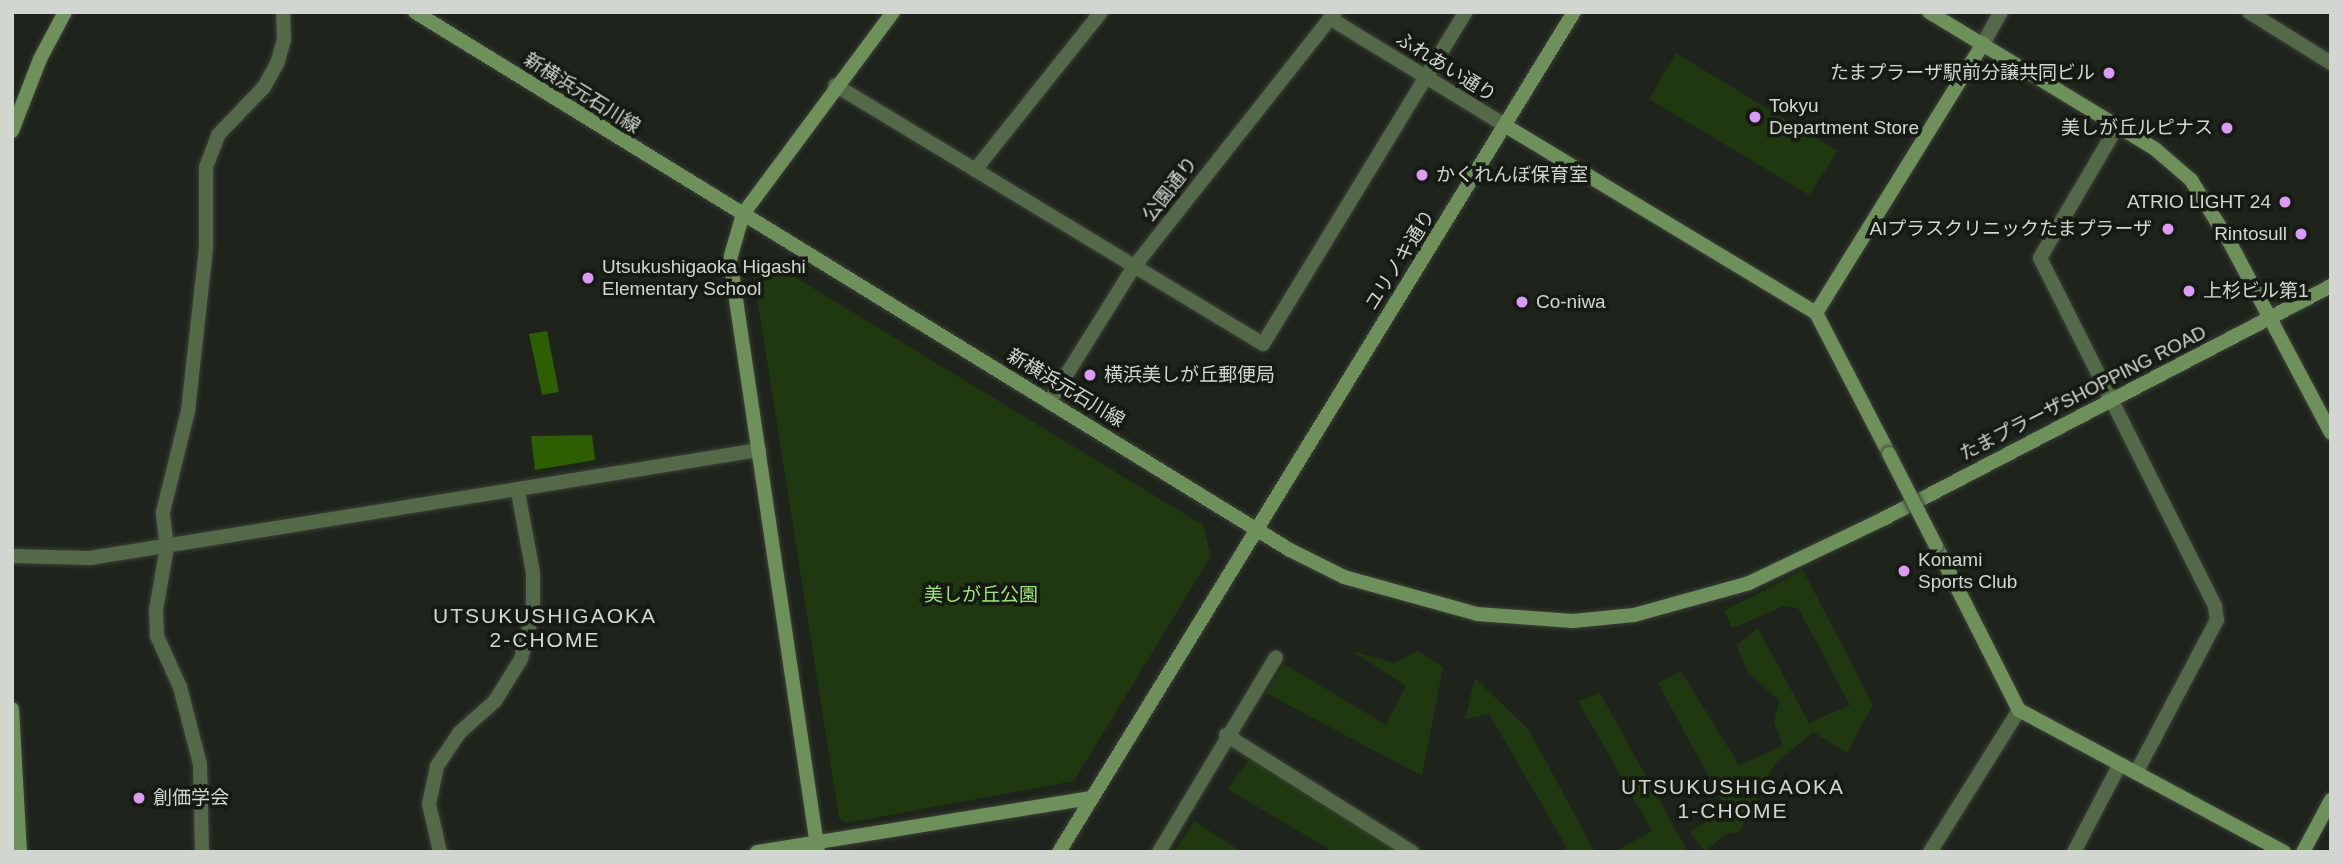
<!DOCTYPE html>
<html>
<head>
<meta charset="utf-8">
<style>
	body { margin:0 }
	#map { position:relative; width:2343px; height:864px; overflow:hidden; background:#1e241b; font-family:Arial,"Noto Sans JP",sans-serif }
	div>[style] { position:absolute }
	.green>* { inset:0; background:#1f380f }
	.water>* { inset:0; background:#2d5e00 }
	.roads { filter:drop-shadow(0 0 2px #3b4038) drop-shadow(0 0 2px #3b4038) }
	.street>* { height:14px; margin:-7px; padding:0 7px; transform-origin:7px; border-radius:7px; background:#536948 }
	.secondary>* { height:14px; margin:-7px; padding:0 7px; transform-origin:7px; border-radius:7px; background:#6e915c }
	.bridges { filter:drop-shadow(0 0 2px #3b4038) drop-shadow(0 0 2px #3b4038) }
	.secondary-bridge>* { height:14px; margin:-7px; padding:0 7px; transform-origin:7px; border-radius:7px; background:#6e915c }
	.dots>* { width:19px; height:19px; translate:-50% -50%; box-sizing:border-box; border:4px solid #151b12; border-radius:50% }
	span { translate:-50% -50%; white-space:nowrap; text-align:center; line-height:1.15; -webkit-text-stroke:7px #151b12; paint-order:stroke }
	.street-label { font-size:19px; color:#d2d6d0 }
	.poi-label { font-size:19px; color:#d2d6d0 }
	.right { translate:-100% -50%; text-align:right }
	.left { translate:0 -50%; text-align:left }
	.park-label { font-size:19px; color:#9fe478 }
	.neighbourhood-label { font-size:21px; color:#d2d6d0; letter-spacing:2px }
	.frame { position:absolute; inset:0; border:14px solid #d2d6d0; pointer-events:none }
</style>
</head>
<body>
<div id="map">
	<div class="green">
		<i style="clip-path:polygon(1676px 53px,1838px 151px,1809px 195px,1649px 99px)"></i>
		<i style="clip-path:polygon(765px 259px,1203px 525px,1211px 556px,1074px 781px,847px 823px,839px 818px,753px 272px)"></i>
		<i style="clip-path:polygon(1803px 570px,1873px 705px,1847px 753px,1813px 732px,1775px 764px,1739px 832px,1725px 834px,1705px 852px,1690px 832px,1726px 809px,1658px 683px,1681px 671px,1739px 765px,1783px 746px,1774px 723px,1779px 701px,1748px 672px,1736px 645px,1758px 628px,1809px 723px,1850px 705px,1798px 608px,1784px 606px,1732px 628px,1724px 611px)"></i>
		<i style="clip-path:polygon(1352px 651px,1394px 663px,1418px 651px,1443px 667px,1422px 776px,1266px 693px,1284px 664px,1386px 725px,1406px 686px)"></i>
		<i style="clip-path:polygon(1475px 678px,1529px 730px,1595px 852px,1562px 852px,1567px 848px,1489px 714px,1465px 719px)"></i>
		<i style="clip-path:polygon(1600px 693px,1688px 852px,1614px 852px,1652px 831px,1578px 701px)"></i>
		<i style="clip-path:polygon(1250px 759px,1404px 852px,1334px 852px,1227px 789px)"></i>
		<i style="clip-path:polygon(1194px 821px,1242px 852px,1174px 852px)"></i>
	</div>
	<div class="water">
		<i style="clip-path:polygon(547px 331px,559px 392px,542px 395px,529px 334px)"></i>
		<i style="clip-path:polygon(592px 435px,595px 460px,535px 470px,531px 436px)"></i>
	</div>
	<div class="roads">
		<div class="street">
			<i style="left:2249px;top:12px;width:97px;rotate:31.9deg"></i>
			<i style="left:1331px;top:19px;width:205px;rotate:31.4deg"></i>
			<i style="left:1983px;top:44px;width:37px;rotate:-61deg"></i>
			<i style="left:835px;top:85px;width:500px;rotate:31.18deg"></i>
			<i style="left:1263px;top:344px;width:389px;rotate:-58.6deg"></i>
			<i style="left:2118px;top:125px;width:154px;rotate:120.4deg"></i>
			<i style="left:2040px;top:258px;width:390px;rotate:63.3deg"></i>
			<i style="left:2215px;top:606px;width:14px;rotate:82deg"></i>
			<i style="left:2217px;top:620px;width:173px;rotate:117.9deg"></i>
			<i style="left:975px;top:170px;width:202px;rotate:-51.4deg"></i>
			<i style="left:1050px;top:401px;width:157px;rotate:-58deg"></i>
			<i style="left:1133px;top:268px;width:326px;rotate:-51.7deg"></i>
			<i style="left:12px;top:556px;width:78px;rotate:1.5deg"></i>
			<i style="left:90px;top:558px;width:678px;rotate:-9.17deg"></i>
			<i style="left:1226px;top:735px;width:220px;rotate:32.2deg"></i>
			<i style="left:202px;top:852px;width:88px;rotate:-91.3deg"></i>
			<i style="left:200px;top:764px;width:80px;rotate:-104.6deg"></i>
			<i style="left:180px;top:687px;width:56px;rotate:-114.3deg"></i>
			<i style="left:157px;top:636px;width:26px;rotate:-92deg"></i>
			<i style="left:156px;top:610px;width:64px;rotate:-80.1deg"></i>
			<i style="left:167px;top:547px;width:35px;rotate:-97deg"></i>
			<i style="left:163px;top:512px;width:104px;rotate:-76.1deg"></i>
			<i style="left:188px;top:411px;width:165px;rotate:-83.7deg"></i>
			<i style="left:206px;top:247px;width:80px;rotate:-90deg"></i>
			<i style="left:206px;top:167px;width:34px;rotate:-69deg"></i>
			<i style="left:218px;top:135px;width:66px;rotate:-46.2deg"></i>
			<i style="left:264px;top:87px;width:26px;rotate:-61deg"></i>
			<i style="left:277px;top:64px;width:25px;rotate:-74deg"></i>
			<i style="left:284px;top:40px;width:28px;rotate:-92deg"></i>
			<i style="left:440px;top:852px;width:49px;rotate:-102.9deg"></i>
			<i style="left:429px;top:804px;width:39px;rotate:-78deg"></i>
			<i style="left:437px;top:766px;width:40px;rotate:-56deg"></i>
			<i style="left:459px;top:733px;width:48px;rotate:-41.6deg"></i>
			<i style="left:495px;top:701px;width:49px;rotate:-58.2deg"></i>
			<i style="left:521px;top:659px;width:49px;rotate:-75.7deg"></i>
			<i style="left:533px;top:612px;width:39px;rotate:-90deg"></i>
			<i style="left:533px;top:573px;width:82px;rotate:-100.5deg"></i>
			<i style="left:1159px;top:852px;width:227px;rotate:-59deg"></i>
			<i style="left:1930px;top:852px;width:168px;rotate:-57.9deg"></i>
			<i style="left:2074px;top:852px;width:99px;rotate:-62.4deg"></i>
		</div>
		<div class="secondary">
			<i style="left:415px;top:12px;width:1027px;rotate:31.59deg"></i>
			<i style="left:1290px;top:550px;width:60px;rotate:26.6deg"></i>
			<i style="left:1344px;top:577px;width:138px;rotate:15.5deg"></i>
			<i style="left:1477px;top:614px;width:96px;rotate:4.2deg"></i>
			<i style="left:1573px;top:621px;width:61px;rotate:-5.6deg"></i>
			<i style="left:1634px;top:615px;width:119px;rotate:-15.5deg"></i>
			<i style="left:1749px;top:583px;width:151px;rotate:-25.5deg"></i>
			<i style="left:1885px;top:518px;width:503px;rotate:-27.48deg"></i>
			<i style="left:1929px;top:12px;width:264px;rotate:31.2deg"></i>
			<i style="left:2155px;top:149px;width:48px;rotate:40.7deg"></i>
			<i style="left:2191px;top:180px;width:74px;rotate:58.2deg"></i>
			<i style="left:2230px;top:243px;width:215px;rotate:62deg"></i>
			<i style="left:1506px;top:126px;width:362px;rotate:31.1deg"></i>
			<i style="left:1816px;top:313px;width:159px;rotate:62.6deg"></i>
			<i style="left:12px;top:131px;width:77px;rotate:-68.7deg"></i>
			<i style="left:40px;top:59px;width:53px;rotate:-62deg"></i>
			<i style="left:1816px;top:313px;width:317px;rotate:-58.2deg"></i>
			<i style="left:1936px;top:546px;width:184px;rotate:63.2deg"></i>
			<i style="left:2019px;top:710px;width:301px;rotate:28.2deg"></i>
			<i style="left:12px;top:709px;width:143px;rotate:86.8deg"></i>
			<i style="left:757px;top:852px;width:338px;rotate:-9.2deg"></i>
			<i style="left:818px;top:852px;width:599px;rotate:-98.44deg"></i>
			<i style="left:730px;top:259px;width:47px;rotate:-73.9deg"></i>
			<i style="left:743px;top:214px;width:252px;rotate:-53.4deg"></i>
			<i style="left:1059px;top:852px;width:985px;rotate:-58.49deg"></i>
			<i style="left:2303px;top:852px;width:59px;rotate:-61.7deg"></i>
		</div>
	</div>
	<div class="bridges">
		<div class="secondary-bridge">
			<i style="left:1889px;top:454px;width:103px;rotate:62.9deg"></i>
		</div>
	</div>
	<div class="dots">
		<i style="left:2109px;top:73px;background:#da9af6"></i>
		<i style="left:1755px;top:117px;background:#da9af6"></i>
		<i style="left:2227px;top:128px;background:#da9af6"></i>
		<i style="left:1422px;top:175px;background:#da9af6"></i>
		<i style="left:2285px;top:202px;background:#da9af6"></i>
		<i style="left:2168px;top:229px;background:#da9af6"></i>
		<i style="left:2301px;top:234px;background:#da9af6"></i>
		<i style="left:588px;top:278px;background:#da9af6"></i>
		<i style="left:2189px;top:291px;background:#da9af6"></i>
		<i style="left:1522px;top:302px;background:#da9af6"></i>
		<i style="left:1090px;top:375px;background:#da9af6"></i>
		<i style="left:1904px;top:571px;background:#da9af6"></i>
		<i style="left:139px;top:798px;background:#da9af6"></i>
	</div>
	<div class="street-label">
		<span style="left:1446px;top:67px;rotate:32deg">ふれあい通り</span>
		<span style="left:582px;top:93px;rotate:32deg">新横浜元石川線</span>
		<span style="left:1170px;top:189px;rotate:-52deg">公園通り</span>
		<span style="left:1400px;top:260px;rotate:-58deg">ユリノキ通り</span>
		<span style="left:1066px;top:388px;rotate:31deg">新横浜元石川線</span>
		<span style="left:2083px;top:393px;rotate:-27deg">たまプラーザSHOPPING ROAD</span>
	</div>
	<div class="poi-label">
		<span class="right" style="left:2095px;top:73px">たまプラーザ駅前分譲共同ビル</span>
		<span class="left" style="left:1769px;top:117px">Tokyu<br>Department Store</span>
		<span class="right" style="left:2213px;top:128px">美しが丘ルピナス</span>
		<span class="left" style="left:1436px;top:175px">かくれんぼ保育室</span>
		<span class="right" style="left:2271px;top:202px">ATRIO LIGHT 24</span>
		<span class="right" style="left:2152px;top:229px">AIプラスクリニックたまプラーザ</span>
		<span class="right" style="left:2287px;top:234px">Rintosull</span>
		<span class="left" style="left:602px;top:278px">Utsukushigaoka Higashi<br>Elementary School</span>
		<span class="left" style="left:2203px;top:291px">上杉ビル第1</span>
		<span class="left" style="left:1536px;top:302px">Co-niwa</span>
		<span class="left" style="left:1104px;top:375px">横浜美しが丘郵便局</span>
		<span class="left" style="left:1918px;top:571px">Konami<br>Sports Club</span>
		<span class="left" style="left:153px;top:798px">創価学会</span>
	</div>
	<div class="park-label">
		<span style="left:981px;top:595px">美しが丘公園</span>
	</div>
	<div class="neighbourhood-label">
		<span style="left:545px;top:628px">UTSUKUSHIGAOKA<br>2-CHOME</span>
		<span style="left:1733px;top:799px">UTSUKUSHIGAOKA<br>1-CHOME</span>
	</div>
	<div class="frame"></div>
</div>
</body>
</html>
